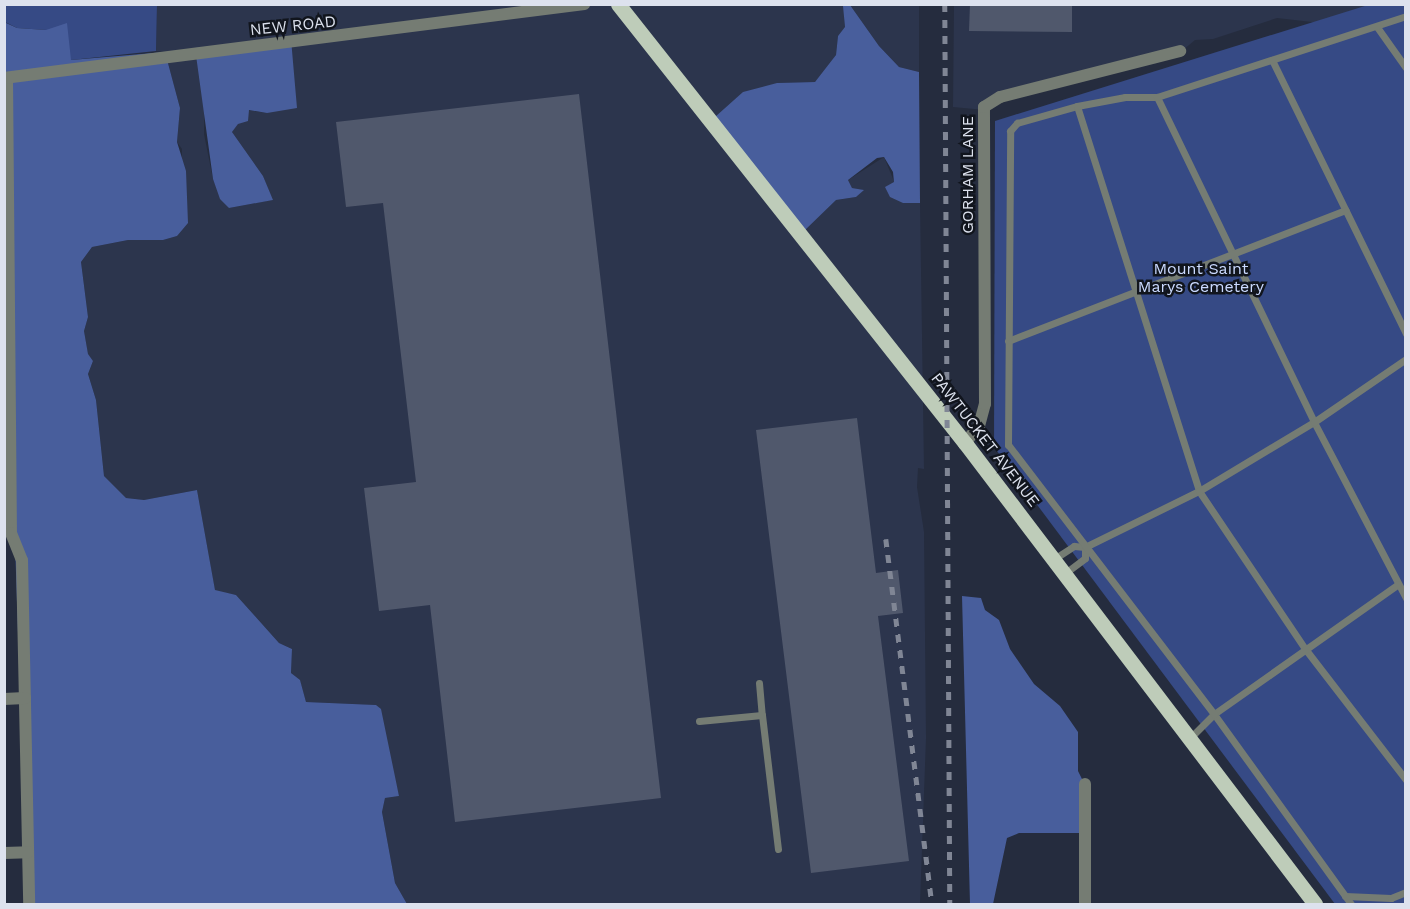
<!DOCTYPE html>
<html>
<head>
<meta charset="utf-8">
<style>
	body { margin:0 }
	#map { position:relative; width:1410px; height:909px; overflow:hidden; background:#252c3e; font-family:"Work Sans",sans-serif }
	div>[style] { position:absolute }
	.built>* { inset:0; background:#2c354d }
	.green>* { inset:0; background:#364a85 }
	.forest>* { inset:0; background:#485e9c }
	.building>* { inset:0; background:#50586c }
	.service>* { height:7px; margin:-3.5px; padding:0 3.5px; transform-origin:3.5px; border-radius:3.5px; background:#757c73 }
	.minor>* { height:12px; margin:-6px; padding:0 6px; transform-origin:6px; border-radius:6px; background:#757c73 }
	.tertiary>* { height:12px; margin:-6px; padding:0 6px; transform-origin:6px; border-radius:6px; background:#757c73 }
	.primary>* { height:15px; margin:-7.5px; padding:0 7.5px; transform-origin:7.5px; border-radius:7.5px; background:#beccb9 }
	.rail>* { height:4.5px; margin-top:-2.25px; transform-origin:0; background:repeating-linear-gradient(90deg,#808695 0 8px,transparent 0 16px) }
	span { translate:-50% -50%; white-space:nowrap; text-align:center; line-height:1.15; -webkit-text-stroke:5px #11151d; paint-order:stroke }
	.street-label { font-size:16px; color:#dde2ee }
	.park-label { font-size:16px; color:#cbdaff }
	.frame { position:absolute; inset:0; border:6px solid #dde2ee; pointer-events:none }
</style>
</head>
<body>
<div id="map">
	<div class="built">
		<i style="clip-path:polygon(evenodd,157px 5px,844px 5px,845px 28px,838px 36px,836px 55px,824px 74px,815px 82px,777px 83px,836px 200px,856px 197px,863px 190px,852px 188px,848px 180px,884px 157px,903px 203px,920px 203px,924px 469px,918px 468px,917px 487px,924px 532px,926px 738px,920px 904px,407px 904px,395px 883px,382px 812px,385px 798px,399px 796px,376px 705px,306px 702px,300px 681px,291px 673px,292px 649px,279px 643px,236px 595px,215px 591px,197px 490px,144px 500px,126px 498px,104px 476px,96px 400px,88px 374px,93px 361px,88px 355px,84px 331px,88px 317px,81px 262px,92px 247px,128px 240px,163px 240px,177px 236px,181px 228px,182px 149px,177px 142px,180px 108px,165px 52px,156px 51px,157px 5px,204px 95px,267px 113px,248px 110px,232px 132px,263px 176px,272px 200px,229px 208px,213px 179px,204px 134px,204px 95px)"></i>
		<i style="clip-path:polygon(850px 5px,919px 5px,919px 72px,899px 67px,879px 46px)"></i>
		<i style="clip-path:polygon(954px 5px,1403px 5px,1356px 27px,1277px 18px,1213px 39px,1195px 40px,1176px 56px,1157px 63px,1004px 98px,985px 110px,953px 107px)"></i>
	</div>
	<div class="green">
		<i style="clip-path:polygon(5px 5px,157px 5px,156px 51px,71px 60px,46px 30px,17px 28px,5px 22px)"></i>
		<i style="clip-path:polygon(1368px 5px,1405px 5px,1405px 904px,1335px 904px,994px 447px,995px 121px)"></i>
	</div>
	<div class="forest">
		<i style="clip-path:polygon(850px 5px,879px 46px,899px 67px,919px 72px,920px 203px,903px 203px,890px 197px,885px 187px,894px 182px,893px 172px,884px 157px,877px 158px,848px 180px,852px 188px,864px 190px,856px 197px,836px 200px,804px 231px,715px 117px,743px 92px,777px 83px,815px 82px,836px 55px,838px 36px,845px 27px,843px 6px)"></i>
		<i style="clip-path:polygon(4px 22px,17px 28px,46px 30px,67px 23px,71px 60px,165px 52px,180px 108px,177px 142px,186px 171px,188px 223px,177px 236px,163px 240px,128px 240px,92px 247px,81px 262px,88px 317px,84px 331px,88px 354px,93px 361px,88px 374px,96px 400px,104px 476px,126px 498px,144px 500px,197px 490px,215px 590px,236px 595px,279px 643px,292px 649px,291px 673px,300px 680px,306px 702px,376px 705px,381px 709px,399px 796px,385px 798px,382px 812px,395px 883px,407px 904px,27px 904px,7px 302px)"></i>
		<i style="clip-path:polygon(291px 39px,297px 108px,267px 113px,249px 110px,248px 121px,238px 124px,232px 132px,263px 176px,273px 200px,229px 208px,220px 199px,213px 179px,195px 48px)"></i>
		<i style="clip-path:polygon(962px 596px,981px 598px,985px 610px,999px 620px,1010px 649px,1034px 684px,1060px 706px,1078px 732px,1078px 771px,1084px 783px,1083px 833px,1019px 833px,1007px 838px,993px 904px,970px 904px)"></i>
	</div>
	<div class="building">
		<i style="clip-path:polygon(970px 4px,1072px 4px,1072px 32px,969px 31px)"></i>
		<i style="clip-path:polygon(579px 94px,661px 798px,455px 822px,430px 605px,379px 611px,364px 488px,416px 482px,383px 203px,346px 207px,336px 122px)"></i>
		<i style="clip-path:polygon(857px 418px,876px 573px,898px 570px,903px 613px,878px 616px,909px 861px,811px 873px,756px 430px)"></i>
	</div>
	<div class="service">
		<i style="left:1377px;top:27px;width:50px;rotate:54.7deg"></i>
		<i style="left:1272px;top:60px;width:305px;rotate:63.9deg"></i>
		<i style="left:1157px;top:97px;width:361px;rotate:64.2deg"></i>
		<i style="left:1314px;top:422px;width:199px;rotate:62.4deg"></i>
		<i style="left:1077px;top:106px;width:404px;rotate:72.4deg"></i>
		<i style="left:1199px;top:491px;width:192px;rotate:56.1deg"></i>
		<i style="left:1306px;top:650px;width:164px;rotate:52.4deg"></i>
		<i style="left:1008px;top:341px;width:362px;rotate:-21.2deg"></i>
		<i style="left:1054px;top:559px;width:24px;rotate:-33deg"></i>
		<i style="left:1074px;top:546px;width:11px;rotate:5deg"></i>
		<i style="left:1085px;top:547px;width:127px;rotate:-26.2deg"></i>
		<i style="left:1199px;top:491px;width:134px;rotate:-31deg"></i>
		<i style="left:1314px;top:422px;width:112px;rotate:-34.4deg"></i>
		<i style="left:1064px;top:574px;width:26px;rotate:-37deg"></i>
		<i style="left:1085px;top:558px;width:11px;rotate:-90deg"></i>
		<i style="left:759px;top:683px;width:32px;rotate:85deg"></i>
		<i style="left:699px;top:721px;width:63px;rotate:-5.4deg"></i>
		<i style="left:762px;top:715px;width:135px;rotate:83.2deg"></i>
		<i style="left:1189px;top:739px;width:35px;rotate:-45deg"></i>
		<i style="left:1214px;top:714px;width:225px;rotate:-35.2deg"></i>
		<i style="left:1345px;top:896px;width:46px;rotate:2.5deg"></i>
		<i style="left:1391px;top:898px;width:16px;rotate:-22deg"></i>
		<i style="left:1351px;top:904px;width:234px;rotate:-125.8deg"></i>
		<i style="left:1214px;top:714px;width:339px;rotate:-127.4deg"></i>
		<i style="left:1008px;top:445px;width:314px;rotate:-89.6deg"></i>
		<i style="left:1010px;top:131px;width:11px;rotate:-49deg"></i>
		<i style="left:1017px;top:123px;width:62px;rotate:-15.8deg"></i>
		<i style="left:1077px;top:106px;width:49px;rotate:-10.6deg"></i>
		<i style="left:1125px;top:97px;width:32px"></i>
		<i style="left:1157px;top:97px;width:262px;rotate:-18deg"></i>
	</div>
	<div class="minor">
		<i style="left:7px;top:78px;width:455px;rotate:89.5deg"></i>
		<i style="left:11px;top:533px;width:29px;rotate:68deg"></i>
		<i style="left:22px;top:560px;width:344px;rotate:88.8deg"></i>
		<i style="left:965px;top:443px;width:22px;rotate:-51deg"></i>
		<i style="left:979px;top:426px;width:23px;rotate:-75deg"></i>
		<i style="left:985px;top:404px;width:297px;rotate:-90.2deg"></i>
		<i style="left:984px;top:107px;width:19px;rotate:-32deg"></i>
		<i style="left:1000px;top:97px;width:186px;rotate:-14.3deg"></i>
		<i style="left:4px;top:699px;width:21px;rotate:-3deg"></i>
		<i style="left:1085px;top:784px;width:120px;rotate:90deg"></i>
		<i style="left:4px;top:853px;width:24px;rotate:-2deg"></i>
	</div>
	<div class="tertiary">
		<i style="left:4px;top:78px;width:585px;rotate:-7.27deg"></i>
	</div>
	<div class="primary">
		<i style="left:618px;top:4px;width:560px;rotate:51.68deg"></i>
		<i style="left:965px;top:443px;width:579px;rotate:52.79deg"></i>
	</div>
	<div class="rail">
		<i style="left:945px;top:4px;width:900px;rotate:89.68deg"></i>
		<i style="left:886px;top:539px;width:368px;rotate:82.8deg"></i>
	</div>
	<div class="street-label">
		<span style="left:293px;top:26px;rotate:-6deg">NEW ROAD</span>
		<span style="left:968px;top:175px;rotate:-90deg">GORHAM LANE</span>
		<span style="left:985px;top:440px;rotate:52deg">PAWTUCKET AVENUE</span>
	</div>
	<div class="park-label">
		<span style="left:1201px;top:278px">Mount Saint<br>Marys Cemetery</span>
	</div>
	<div class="frame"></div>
</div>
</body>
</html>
